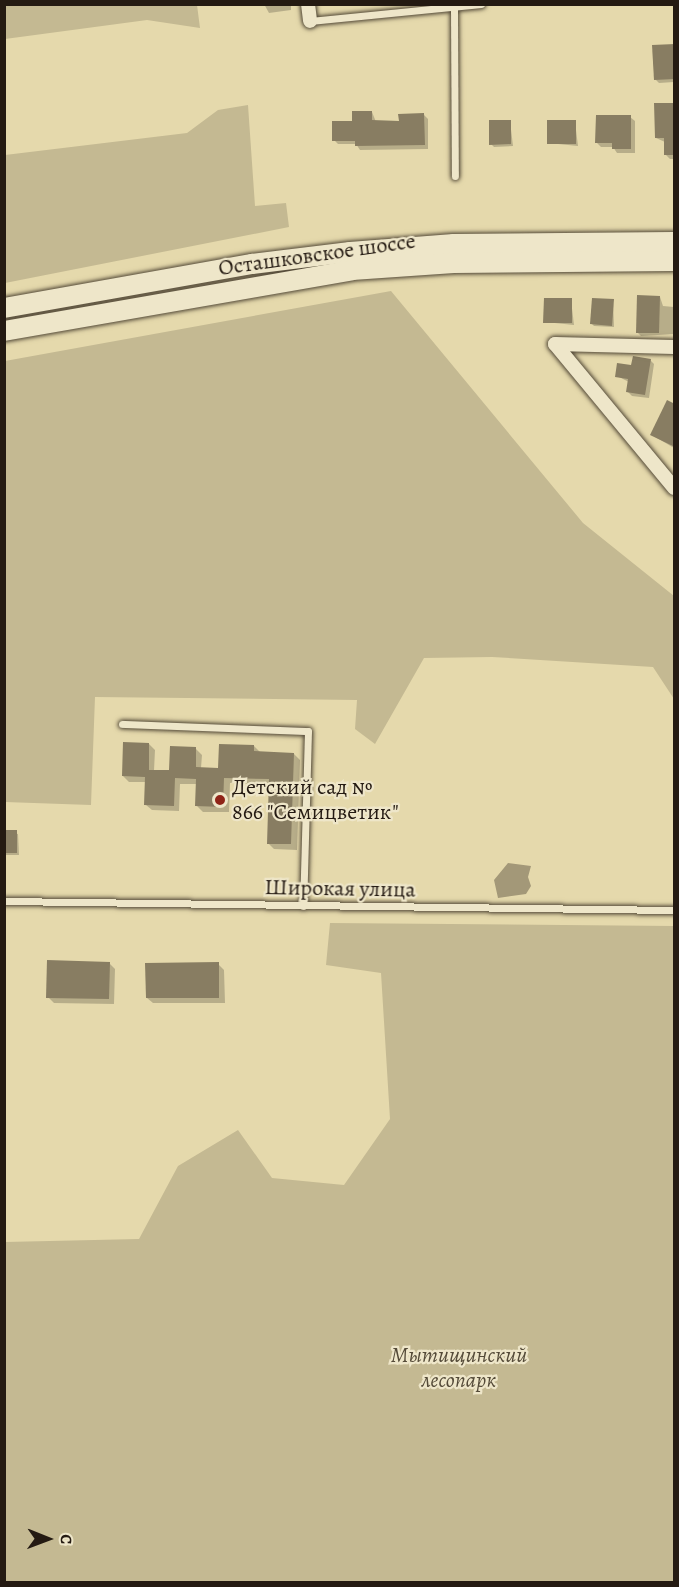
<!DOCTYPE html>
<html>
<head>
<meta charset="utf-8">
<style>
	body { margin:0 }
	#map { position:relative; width:679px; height:1587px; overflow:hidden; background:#e5d9ac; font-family:Alegreya,serif }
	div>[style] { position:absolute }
	.green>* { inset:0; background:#c4b992 }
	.water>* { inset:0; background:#a39878 }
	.shadow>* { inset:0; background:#0003 }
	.building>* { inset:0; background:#887d62 }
	.roads { filter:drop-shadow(0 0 2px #544a38) drop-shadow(0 0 2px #544a38) }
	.service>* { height:7px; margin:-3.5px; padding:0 3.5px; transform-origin:3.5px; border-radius:3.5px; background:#eee6c9 }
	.minor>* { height:14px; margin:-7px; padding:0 7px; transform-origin:7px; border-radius:7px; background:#eee6c9 }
	.secondary>* { height:20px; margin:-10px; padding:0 10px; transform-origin:10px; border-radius:10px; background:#eee6c9 }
	.dots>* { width:16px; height:16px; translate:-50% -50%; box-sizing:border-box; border:3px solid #eee6c9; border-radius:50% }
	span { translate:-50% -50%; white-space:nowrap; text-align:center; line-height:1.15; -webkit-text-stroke:4.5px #eee6c9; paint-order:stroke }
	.street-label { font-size:22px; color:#241a12 }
	.poi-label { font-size:22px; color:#241a12 }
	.left { translate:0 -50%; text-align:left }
	.park-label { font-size:22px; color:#544a38; font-style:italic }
	.frame { position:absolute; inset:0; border:6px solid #241a12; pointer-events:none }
	.north { position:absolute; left:18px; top:1509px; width:60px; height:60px; -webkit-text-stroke:4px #eee6c9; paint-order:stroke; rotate:91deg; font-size:16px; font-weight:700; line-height:24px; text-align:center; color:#241a12 }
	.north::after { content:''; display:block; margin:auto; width:21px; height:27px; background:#241a12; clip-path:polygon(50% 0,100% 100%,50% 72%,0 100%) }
</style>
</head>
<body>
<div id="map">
	<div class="green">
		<i style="clip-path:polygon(5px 4px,197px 5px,200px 28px,147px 20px,5px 39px)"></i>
		<i style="clip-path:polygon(248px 105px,255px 206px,286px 203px,289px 227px,5px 283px,5px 155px,187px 133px,218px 110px)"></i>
		<i style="clip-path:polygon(391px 291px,583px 523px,674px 596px,674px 699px,653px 667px,492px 657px,424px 658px,375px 744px,355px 729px,357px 700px,95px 697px,91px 805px,5px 802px,5px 361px)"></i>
		<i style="clip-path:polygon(330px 923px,674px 926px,674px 1582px,5px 1582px,5px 1242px,139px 1239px,178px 1166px,238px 1130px,272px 1178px,344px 1185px,390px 1119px,381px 973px,326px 965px)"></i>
	</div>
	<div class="water">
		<i style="clip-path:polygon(508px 863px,531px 866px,528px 877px,531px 886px,526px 894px,498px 898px,494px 880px)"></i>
	</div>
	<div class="shadow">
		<i style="clip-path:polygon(264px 4px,291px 4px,291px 10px,269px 13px)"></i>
		<i style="clip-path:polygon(674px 44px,674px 82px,659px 83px,655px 79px)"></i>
		<i style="clip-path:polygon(674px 104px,674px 159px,670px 159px,665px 154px,665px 142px,656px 138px)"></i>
		<i style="clip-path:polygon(372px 112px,376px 122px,400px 122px,424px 115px,428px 119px,428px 149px,360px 150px,356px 144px,338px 144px,334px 140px)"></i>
		<i style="clip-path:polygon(630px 117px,635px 121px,635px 153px,617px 153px,613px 147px,601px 147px,597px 143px)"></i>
		<i style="clip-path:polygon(510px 121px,513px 146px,494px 147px,491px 144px)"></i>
		<i style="clip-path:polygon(575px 122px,578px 146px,548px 143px)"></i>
		<i style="clip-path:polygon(660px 297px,663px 306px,674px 307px,674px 334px,641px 336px,637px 332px)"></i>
		<i style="clip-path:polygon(571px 300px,574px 325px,545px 322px)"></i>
		<i style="clip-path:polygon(613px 301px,614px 327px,594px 326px,591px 323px)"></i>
		<i style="clip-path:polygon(650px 360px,654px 364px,649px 398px,632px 396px,628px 392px,629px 382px,617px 376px)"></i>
		<i style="clip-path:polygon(674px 406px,674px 448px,652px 435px)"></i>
		<i style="clip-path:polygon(149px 744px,155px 750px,154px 771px,170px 772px,196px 749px,202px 755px,201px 768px,219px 769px,254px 746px,260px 752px,294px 754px,300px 760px,297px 850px,274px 849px,268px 843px,270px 784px,230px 783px,229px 812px,203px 812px,197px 806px,198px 784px,180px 784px,179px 811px,152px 810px,146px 805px,147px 782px,129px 782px,123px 776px)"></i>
		<i style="clip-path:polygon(4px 831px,18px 834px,19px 855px,4px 855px)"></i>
		<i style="clip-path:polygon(109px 963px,115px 969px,114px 1004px,54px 1003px,48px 997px)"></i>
		<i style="clip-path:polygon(218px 964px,224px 970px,225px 1003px,153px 1003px,147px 998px)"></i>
	</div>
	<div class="building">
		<i style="clip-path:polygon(675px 44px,675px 79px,654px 80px,652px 45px)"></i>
		<i style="clip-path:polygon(654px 103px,675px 103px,675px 155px,664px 155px,664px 138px,655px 138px)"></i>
		<i style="clip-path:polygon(352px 111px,372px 111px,372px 120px,399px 121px,398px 114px,424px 113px,425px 145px,355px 146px,355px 141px,332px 141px,332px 121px,352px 121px)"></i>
		<i style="clip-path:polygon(596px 115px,631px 115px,631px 149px,612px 149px,612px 143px,595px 143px)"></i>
		<i style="clip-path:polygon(489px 120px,511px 120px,511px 144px,489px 145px)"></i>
		<i style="clip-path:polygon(547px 120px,576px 120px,576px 144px,547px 144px)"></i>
		<i style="clip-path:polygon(637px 295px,660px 296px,659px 333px,636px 333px)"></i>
		<i style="clip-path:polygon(544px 298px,572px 298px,572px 323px,543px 323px)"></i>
		<i style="clip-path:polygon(592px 298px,614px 299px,612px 326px,590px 324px)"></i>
		<i style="clip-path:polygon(633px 356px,651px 359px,645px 395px,626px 392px,628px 379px,615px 377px,617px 363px,631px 365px)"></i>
		<i style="clip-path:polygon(667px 400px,675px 404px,675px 447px,650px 435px)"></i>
		<i style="clip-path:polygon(123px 742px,149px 743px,149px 770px,169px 770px,170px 746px,196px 747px,196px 767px,218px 768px,219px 744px,254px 745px,254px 751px,294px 753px,291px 844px,267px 844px,269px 779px,224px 778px,223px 807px,195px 806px,196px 779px,175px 778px,174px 806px,144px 805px,145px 777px,122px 776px)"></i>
		<i style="clip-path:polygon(4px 830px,17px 830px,17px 853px,4px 853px)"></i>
		<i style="clip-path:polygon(47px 960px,110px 962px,109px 999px,46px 998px)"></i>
		<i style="clip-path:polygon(219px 962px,219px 998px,146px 998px,145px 963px)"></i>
	</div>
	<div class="roads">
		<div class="service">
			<i style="left:454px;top:8px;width:168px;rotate:89.7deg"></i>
			<i style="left:310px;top:21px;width:172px;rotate:-5.7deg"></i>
			<i style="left:122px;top:724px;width:186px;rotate:2.2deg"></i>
			<i style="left:308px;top:731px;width:175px;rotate:91.6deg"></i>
			<i style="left:4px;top:901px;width:670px;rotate:0.77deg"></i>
		</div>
		<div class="minor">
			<i style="left:308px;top:4px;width:17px;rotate:83deg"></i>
			<i style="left:674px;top:347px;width:119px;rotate:-178.6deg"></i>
			<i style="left:555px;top:344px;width:187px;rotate:50.4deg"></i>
		</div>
		<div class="secondary">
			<i style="left:4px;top:308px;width:252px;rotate:-10.1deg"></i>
			<i style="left:252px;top:264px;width:99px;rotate:-7deg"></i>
			<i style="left:350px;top:252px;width:104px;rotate:-4.4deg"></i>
			<i style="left:454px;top:244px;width:220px;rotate:-0.5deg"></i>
			<i style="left:4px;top:331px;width:353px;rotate:-9.9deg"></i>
			<i style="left:352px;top:270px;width:102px;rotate:-3.9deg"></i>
			<i style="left:454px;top:263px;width:220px;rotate:-0.5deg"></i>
		</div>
	</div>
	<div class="dots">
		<i style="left:220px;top:800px;background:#8f2418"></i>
	</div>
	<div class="street-label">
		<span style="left:317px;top:255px;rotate:-8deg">Осташковское шоссе</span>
		<span style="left:340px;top:889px;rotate:1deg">Широкая улица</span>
	</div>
	<div class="poi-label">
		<span class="left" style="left:232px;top:800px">Детский сад №<br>866 "Семицветик"</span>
	</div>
	<div class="park-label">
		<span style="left:459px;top:1368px">Мытищинский<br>лесопарк</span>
	</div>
	<div class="frame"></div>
	<div class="north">С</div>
</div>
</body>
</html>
